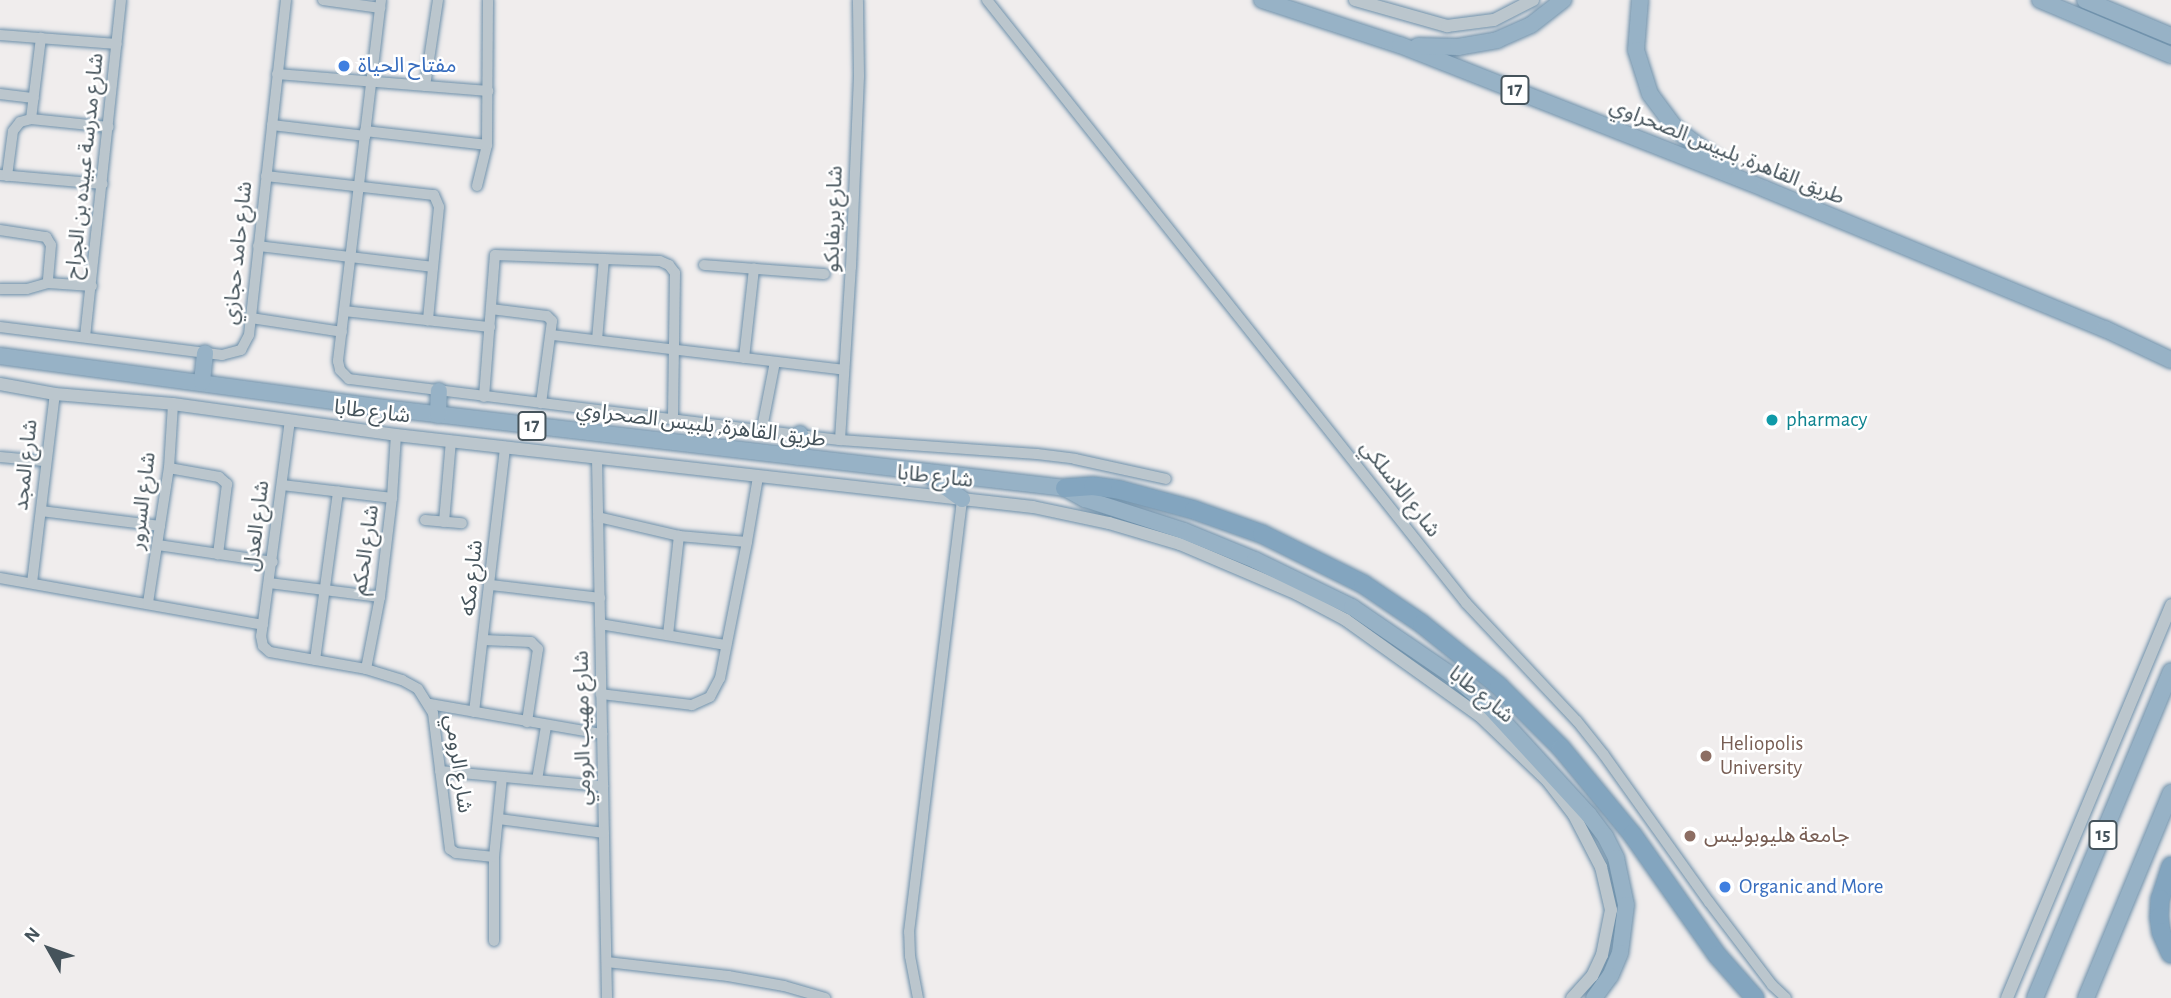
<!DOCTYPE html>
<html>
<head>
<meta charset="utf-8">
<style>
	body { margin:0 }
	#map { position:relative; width:2171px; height:998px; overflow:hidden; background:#f0eded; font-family:"Alegreya Sans","Noto Sans Arabic",sans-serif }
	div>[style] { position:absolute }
	.roads { filter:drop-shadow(0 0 2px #6e90aa) drop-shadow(0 0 2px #6e90aa) }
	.minor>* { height:10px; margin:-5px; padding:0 5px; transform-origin:5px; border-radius:5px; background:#bbc6cd }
	.tertiary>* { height:12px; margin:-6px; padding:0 6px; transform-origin:6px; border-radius:6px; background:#bbc6cd }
	.trunk>* { height:16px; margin:-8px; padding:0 8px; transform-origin:8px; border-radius:8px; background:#97b2c6 }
	.motorway>* { height:18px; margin:-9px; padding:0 9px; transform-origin:9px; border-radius:9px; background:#83a5bf }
	.dots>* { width:19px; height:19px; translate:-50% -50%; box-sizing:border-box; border:4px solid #fff; border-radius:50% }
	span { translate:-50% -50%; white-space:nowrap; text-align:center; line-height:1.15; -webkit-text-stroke:5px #fff; paint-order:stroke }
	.shield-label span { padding:2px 5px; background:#fff; border:2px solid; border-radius:5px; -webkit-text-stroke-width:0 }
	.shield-label { font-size:19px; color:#45535b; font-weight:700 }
	.shop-label { font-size:21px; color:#366cbe }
	.left { translate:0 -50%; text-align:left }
	.street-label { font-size:21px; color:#45535b }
	.culture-label { font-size:21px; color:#0d838f }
	.education-label { font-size:21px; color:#785e54 }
	.north { position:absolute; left:14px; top:914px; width:70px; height:70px; -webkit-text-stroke:5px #fff; paint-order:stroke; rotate:310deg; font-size:19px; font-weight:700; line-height:28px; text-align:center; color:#45535b }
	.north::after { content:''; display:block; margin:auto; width:24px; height:32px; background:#45535b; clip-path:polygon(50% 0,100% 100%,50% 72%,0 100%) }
</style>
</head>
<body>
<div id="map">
	<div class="roads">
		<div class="minor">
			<i style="left:323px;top:0;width:58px;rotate:8deg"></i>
			<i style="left:381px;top:0;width:364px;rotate:96.8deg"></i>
			<i style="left:338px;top:361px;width:9px;rotate:77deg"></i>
			<i style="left:340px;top:370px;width:13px;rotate:45deg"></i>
			<i style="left:349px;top:379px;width:495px;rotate:7.1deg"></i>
			<i style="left:840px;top:440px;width:197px;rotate:4.1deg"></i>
			<i style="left:1037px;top:454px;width:38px;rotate:7deg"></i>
			<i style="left:1075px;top:459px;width:93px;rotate:12.4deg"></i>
			<i style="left:987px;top:0;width:770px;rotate:51.54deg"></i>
			<i style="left:1466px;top:603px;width:162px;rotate:46.8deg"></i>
			<i style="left:1577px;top:721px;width:43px;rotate:51.5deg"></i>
			<i style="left:1604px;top:755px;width:181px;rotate:54.5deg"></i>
			<i style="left:1709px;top:902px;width:104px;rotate:52.8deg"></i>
			<i style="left:1772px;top:985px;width:19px;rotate:43deg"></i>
			<i style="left:0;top:35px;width:117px;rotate:4.4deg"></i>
			<i style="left:277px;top:74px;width:212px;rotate:4.6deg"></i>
			<i style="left:425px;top:86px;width:87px;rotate:-81.4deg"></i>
			<i style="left:0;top:94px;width:34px;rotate:7deg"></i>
			<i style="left:31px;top:119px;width:82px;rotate:-83deg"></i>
			<i style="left:272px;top:125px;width:94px;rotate:6.7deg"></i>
			<i style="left:365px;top:131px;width:123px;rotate:6.5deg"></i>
			<i style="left:0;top:175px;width:103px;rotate:5deg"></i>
			<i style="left:7px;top:176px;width:45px;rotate:-82.4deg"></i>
			<i style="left:13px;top:131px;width:11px;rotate:-52deg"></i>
			<i style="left:20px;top:122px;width:11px;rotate:-15deg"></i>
			<i style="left:31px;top:119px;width:78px;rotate:5.9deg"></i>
			<i style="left:266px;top:176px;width:169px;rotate:6.5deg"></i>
			<i style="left:434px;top:195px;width:13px;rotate:67deg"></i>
			<i style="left:439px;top:207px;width:114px;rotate:95.6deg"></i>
			<i style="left:477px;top:186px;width:42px;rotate:-76.3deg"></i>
			<i style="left:487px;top:145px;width:145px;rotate:-89.6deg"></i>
			<i style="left:0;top:230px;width:47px;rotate:8.7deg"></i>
			<i style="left:46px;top:237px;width:9px;rotate:58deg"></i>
			<i style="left:51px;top:245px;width:38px;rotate:95deg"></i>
			<i style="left:258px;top:246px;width:176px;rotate:6.8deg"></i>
			<i style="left:704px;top:265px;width:121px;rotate:4.3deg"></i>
			<i style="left:0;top:289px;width:27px"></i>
			<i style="left:27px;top:289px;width:22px;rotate:-16deg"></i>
			<i style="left:48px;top:283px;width:44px;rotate:3.9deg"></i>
			<i style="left:491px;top:309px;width:56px;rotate:7.1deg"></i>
			<i style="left:547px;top:316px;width:7px;rotate:45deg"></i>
			<i style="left:552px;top:321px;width:83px;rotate:97.6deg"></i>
			<i style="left:344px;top:311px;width:147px;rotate:6.3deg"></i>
			<i style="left:251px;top:318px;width:92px;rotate:8.7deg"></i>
			<i style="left:0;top:327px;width:224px;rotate:7.2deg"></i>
			<i style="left:222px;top:355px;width:20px;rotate:-15deg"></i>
			<i style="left:241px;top:350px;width:17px;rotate:-62deg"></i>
			<i style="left:249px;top:335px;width:337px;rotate:-83.7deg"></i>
			<i style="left:552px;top:335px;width:294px;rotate:6.8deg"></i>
			<i style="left:85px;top:337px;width:339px;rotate:-83.9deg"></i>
			<i style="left:597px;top:340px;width:81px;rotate:-85.1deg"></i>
			<i style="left:744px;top:358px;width:90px;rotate:-83.6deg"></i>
			<i style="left:484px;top:397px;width:142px;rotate:-85.6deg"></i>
			<i style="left:495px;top:255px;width:165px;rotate:2.1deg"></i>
			<i style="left:660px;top:261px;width:10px;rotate:24deg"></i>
			<i style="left:669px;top:265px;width:10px;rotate:53deg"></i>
			<i style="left:675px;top:273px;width:146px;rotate:90.8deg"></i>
			<i style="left:290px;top:420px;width:218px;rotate:97.6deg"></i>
			<i style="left:261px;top:636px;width:10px;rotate:79deg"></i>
			<i style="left:263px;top:646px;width:9px;rotate:41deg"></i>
			<i style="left:270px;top:652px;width:97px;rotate:10deg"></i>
			<i style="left:366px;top:669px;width:38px;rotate:17deg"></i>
			<i style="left:402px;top:680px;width:18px;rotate:29deg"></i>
			<i style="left:418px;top:689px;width:28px;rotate:58deg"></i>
			<i style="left:433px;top:713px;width:137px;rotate:82.9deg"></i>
			<i style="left:450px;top:849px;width:7px;rotate:34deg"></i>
			<i style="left:456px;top:853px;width:38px;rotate:6deg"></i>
			<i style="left:762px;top:428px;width:67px;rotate:-78.9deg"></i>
			<i style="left:840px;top:440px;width:173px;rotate:-86.4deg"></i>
			<i style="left:851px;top:267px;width:191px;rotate:-87.6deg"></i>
			<i style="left:859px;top:76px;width:76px;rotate:-90.8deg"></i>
			<i style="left:0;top:457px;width:44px;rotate:5.2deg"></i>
			<i style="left:597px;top:458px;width:540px;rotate:88.94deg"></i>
			<i style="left:169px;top:468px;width:51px;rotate:10.2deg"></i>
			<i style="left:219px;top:477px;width:11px;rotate:41deg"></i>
			<i style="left:227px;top:484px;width:71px;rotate:97.3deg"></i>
			<i style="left:282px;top:485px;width:111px;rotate:6.7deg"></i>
			<i style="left:41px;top:511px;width:120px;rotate:7.2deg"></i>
			<i style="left:598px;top:517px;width:83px;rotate:13.2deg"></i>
			<i style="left:679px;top:536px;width:68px;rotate:5deg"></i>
			<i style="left:747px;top:542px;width:139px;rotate:101.2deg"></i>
			<i style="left:720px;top:678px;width:21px;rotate:118deg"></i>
			<i style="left:710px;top:697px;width:20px;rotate:156deg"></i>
			<i style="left:692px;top:705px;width:92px;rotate:-173.1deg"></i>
			<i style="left:425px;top:520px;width:37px;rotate:5deg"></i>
			<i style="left:444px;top:522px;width:81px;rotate:-85.1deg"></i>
			<i style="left:747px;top:542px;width:66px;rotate:-80.4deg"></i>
			<i style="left:158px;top:545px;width:116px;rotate:8.4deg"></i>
			<i style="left:0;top:578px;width:267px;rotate:10.1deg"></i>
			<i style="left:32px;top:583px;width:190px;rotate:-83.1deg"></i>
			<i style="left:269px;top:583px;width:112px;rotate:7.2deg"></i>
			<i style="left:491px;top:585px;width:110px;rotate:6.8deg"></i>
			<i style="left:148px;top:603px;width:137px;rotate:-81.2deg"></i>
			<i style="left:169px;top:468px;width:64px;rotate:-86.4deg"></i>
			<i style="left:600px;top:624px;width:128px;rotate:9.5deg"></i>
			<i style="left:668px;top:635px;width:100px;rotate:-83.7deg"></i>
			<i style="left:484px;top:640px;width:47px;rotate:2.4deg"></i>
			<i style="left:531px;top:642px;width:10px;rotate:45deg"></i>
			<i style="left:538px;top:649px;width:74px;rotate:98.6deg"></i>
			<i style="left:315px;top:660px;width:170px;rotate:-82.2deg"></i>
			<i style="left:366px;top:669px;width:73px;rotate:-79deg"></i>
			<i style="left:380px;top:597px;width:100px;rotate:-83.1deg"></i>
			<i style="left:392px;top:498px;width:63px;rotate:-86.4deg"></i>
			<i style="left:430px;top:704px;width:175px;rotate:9.9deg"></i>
			<i style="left:474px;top:712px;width:267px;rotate:-83.3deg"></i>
			<i style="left:440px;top:771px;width:164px;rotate:5.3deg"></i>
			<i style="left:537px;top:780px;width:55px;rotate:-80.5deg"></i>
			<i style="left:499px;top:819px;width:106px;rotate:7.6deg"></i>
			<i style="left:494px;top:941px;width:84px;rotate:-90deg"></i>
			<i style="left:494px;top:857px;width:80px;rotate:-84.3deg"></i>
			<i style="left:607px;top:962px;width:122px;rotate:6.6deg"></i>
			<i style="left:728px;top:976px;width:57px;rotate:10.1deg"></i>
			<i style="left:784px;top:986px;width:43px;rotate:16.3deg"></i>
			<i style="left:918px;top:998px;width:43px;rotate:-100.8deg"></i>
			<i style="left:910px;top:956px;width:24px;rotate:-92deg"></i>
			<i style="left:909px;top:932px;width:436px;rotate:-83deg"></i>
		</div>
		<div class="tertiary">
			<i style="left:1355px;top:0;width:96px;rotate:15.8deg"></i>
			<i style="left:1447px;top:26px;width:47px;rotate:-7.3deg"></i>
			<i style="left:1494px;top:20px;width:44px;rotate:-27.1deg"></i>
			<i style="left:0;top:384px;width:56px;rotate:10.3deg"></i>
			<i style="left:55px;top:394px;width:118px;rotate:4.8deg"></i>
			<i style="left:173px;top:404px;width:225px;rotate:7.9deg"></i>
			<i style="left:396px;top:435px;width:641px;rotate:6.45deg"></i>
			<i style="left:1033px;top:507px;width:78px;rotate:11.9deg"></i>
			<i style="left:1109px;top:523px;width:74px;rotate:16.5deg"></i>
			<i style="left:1180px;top:544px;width:127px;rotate:23.1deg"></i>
			<i style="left:1297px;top:594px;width:55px;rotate:28deg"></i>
			<i style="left:1346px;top:620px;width:165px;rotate:35.6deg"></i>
			<i style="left:1480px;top:716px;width:94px;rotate:43.7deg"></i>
			<i style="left:1548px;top:781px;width:43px;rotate:52.6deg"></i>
			<i style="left:1574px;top:815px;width:59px;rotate:62.6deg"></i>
			<i style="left:1601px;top:867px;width:44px;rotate:76.9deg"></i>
			<i style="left:1611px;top:910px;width:46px;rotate:101.3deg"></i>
			<i style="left:1602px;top:955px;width:23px;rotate:115deg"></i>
			<i style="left:1592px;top:976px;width:30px;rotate:132deg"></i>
			<i style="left:2007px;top:998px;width:426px;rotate:-67.3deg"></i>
		</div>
		<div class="trunk">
			<i style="left:1262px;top:0;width:145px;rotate:18.1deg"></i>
			<i style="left:1400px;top:45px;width:392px;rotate:21.5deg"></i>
			<i style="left:1765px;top:189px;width:368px;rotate:22.4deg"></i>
			<i style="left:2105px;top:329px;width:73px;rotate:25.2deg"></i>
			<i style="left:1640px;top:0;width:50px;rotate:94.6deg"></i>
			<i style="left:1636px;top:50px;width:46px;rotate:72.3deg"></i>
			<i style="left:1650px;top:94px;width:44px;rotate:53.4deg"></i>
			<i style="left:1676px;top:129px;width:64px;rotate:36.7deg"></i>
			<i style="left:2040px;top:0;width:142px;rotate:22.8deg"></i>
			<i style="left:2085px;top:0;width:93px;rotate:22.7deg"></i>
			<i style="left:1418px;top:46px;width:40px;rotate:1.4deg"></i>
			<i style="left:1458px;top:47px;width:40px;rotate:-10deg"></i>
			<i style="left:1497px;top:40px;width:37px;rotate:-24deg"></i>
			<i style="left:1531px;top:25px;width:41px;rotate:-38deg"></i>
			<i style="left:0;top:356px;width:388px;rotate:7.7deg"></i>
			<i style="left:384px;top:408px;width:686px;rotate:6.7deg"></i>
			<i style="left:1065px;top:488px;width:23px;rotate:29deg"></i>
			<i style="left:1085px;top:499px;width:104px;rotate:17.9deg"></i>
			<i style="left:1184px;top:531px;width:77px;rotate:22.2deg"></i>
			<i style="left:1255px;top:560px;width:108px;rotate:25.9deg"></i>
			<i style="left:1352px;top:607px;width:127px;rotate:34.4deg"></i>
			<i style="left:1457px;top:679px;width:43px;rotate:40.3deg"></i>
			<i style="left:1490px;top:707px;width:147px;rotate:47.5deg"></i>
			<i style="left:1589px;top:815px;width:26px;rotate:53deg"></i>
			<i style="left:1605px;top:836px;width:25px;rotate:63deg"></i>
			<i style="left:1616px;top:858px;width:48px;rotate:78deg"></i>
			<i style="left:1626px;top:905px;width:48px;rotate:97.1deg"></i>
			<i style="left:1620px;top:953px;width:25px;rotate:113deg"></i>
			<i style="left:1610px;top:976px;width:27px;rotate:126deg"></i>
			<i style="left:202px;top:382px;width:29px;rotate:-84deg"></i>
			<i style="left:438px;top:415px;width:24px;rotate:-88deg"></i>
			<i style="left:798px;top:457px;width:23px;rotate:-85deg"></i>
			<i style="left:925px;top:472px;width:46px;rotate:36.1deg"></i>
			<i style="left:2035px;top:998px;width:354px;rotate:-67.4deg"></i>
			<i style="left:2086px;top:998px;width:222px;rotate:-67.5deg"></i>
		</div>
		<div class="motorway">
			<i style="left:1065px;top:488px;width:28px;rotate:-4deg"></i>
			<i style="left:1093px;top:486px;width:27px;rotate:8deg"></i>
			<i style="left:1120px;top:490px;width:77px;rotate:15.1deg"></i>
			<i style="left:1194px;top:510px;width:72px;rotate:19.4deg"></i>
			<i style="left:1262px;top:534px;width:113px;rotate:26.3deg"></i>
			<i style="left:1363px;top:584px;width:71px;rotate:34.1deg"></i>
			<i style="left:1422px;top:624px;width:99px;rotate:38.8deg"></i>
			<i style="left:1499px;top:686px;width:88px;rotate:45deg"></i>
			<i style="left:1561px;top:748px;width:112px;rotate:50.5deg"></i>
			<i style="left:1632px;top:834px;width:148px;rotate:54.9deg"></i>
			<i style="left:1717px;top:955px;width:57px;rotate:48.5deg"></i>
			<i style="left:2171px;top:866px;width:35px;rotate:108deg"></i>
			<i style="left:2160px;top:899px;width:18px;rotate:93deg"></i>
			<i style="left:2159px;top:917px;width:15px;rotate:82deg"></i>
			<i style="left:2161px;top:932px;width:24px;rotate:66deg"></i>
		</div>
	</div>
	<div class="dots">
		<i style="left:344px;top:66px;background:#3f7fe0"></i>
		<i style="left:1772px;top:420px;background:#0f9aa8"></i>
		<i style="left:1706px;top:756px;background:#8d6e63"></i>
		<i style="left:1690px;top:836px;background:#8d6e63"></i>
		<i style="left:1725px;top:887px;background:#3f7fe0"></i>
	</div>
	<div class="shield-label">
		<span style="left:1515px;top:90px">17</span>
		<span style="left:532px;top:426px">17</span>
		<span style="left:2103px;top:835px">15</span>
	</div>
	<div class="shop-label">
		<span class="left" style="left:358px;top:66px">مفتاح الحياة</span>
		<span class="left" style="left:1739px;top:887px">Organic and More</span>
	</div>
	<div class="street-label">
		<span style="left:1727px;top:152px;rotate:22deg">طريق القاهرة, بلبيس الصحراوي</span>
		<span style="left:85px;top:166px;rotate:-84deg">شارع مدرسة عبيده بن الجراح</span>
		<span style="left:834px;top:219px;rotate:-88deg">شارع بريفابكو</span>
		<span style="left:238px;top:253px;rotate:-84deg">شارع حامد حجازي</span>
		<span style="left:372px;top:412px;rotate:7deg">شارع طابا</span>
		<span style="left:701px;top:425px;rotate:7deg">طريق القاهرة, بلبيس الصحراوي</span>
		<span style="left:26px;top:465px;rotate:-84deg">شارع المجد</span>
		<span style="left:935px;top:477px;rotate:6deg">شارع طابا</span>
		<span style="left:1400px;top:489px;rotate:52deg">شارع اللاسلكي</span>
		<span style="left:143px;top:501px;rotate:-83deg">شارع السرور</span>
		<span style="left:257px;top:526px;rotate:-83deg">شارع العدل</span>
		<span style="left:366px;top:550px;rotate:-82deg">شارع الحكم</span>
		<span style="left:472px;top:578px;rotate:-84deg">شارع مكه</span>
		<span style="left:1481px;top:695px;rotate:39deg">شارع طابا</span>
		<span style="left:583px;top:728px;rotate:-91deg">شارع مهيب الرومي</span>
		<span style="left:458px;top:764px;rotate:82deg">شارع الرومي</span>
	</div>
	<div class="culture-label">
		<span class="left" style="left:1786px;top:420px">pharmacy</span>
	</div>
	<div class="education-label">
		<span class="left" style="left:1720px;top:756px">Heliopolis<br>University</span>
		<span class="left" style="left:1704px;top:836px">جامعة هليوبوليس</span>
	</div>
	<div class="north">N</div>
</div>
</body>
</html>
